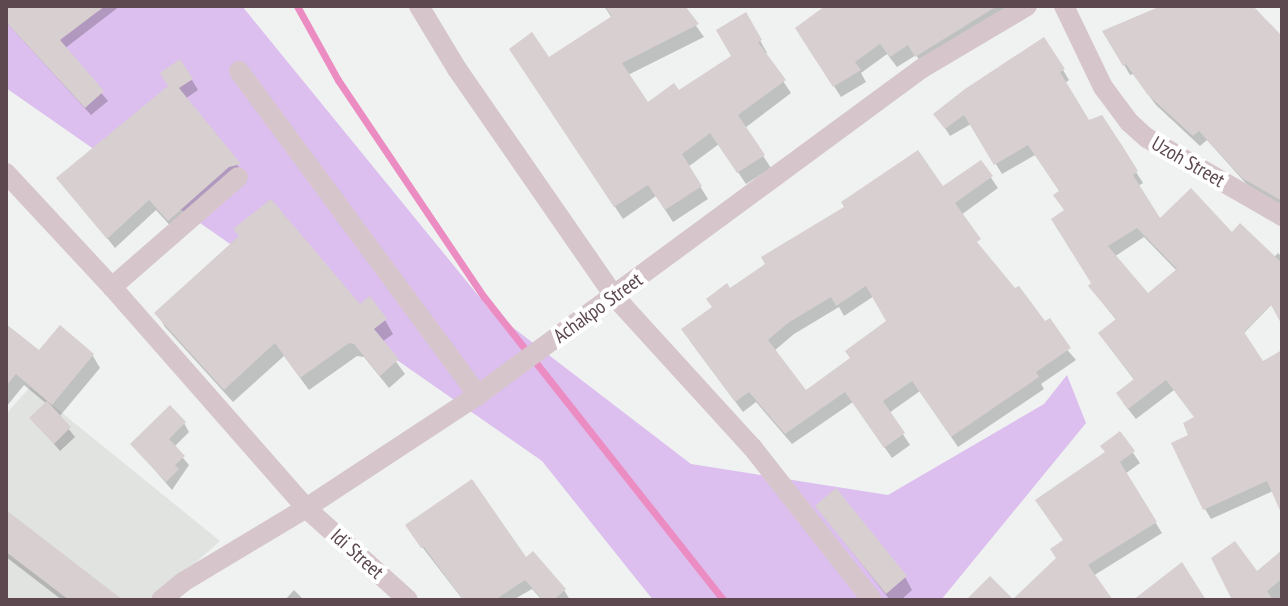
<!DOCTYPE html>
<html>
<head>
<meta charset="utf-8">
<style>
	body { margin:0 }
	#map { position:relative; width:1288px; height:606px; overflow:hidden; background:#eff2f0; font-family:"PT Sans Narrow",sans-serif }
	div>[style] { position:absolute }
	.education>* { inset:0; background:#e1e3e1 }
	.green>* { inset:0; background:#dcbfee }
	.shadow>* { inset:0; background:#0003 }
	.stream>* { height:7px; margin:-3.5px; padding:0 3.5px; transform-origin:3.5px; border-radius:3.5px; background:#eb8cc2 }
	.building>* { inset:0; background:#d7cfd0 }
	.street>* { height:20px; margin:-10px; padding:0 10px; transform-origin:10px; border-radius:10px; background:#d6c6cb }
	span { translate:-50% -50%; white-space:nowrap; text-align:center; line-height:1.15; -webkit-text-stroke:8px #fff; paint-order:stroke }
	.street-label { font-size:20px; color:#5c484e }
	.frame { position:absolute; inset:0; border:8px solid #5c484e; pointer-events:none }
</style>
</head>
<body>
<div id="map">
	<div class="education">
		<i style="clip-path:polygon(30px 387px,220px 541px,153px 600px,6px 600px,6px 414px)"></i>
	</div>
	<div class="green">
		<i style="clip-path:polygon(6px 6px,242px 6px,490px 310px,691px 464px,888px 495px,1044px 404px,1067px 375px,1086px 423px,941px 600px,653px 600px,542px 461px,6px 88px)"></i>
	</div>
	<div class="shadow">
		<i style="clip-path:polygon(6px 6px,120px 6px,64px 49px,108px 101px,91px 115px,6px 22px)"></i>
		<i style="clip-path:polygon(604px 6px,682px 6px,704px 37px,628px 75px,647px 105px,679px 93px,734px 57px,746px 15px,767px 53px,765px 54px,791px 93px,745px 128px,771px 168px,746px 184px,719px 144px,688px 167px,708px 199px,673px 222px,656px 196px,623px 219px,518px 61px,548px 60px,612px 18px)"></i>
		<i style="clip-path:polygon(828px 6px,1012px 6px,923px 66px,916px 55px,897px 67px,887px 54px,861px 73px,866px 82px,841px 97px,804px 40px)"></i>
		<i style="clip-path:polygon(1156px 6px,1251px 6px,1282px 41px,1282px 206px,1250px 188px,1207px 140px,1200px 146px,1156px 105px,1133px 74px,1130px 75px,1105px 32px,1158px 9px)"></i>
		<i style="clip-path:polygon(evenodd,1063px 70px,1069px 80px,1065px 83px,1088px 122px,1121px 148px,1143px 183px,1138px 186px,1159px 221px,1232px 235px,1273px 258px,1278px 253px,1282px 257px,1282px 294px,1243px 334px,1262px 363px,1282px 352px,1282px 511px,1273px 491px,1211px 519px,1205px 509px,1191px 436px,1196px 419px,1174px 390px,1136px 419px,1124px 404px,1118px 394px,1135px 381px,1107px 344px,1117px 321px,1090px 287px,1093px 284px,1061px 192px,1035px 155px,1002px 174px,971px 124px,950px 136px,936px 114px,1063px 70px,1144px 237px,1178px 272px,1147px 296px,1114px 257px,1144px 237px)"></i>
		<i style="clip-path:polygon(192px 80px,198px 90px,185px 99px,245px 175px,175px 231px,156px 210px,115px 248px,62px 182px,170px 87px)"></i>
		<i style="clip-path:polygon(evenodd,981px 163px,998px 188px,961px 215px,983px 253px,1076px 360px,1041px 384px,1044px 389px,958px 447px,920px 391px,889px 413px,910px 445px,892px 458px,853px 402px,792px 444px,756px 402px,743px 412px,690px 341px,730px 290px,943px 189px,981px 163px,874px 296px,889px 321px,852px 359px,805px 393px,774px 351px,794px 334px,839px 307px,844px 316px,874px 296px)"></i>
		<i style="clip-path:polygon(360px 306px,385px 320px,393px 334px,382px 342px,405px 374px,389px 388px,364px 357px,357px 356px,309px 390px,284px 356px,233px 402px,165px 327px,157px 313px)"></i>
		<i style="clip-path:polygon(6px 327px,39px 353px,60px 328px,93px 356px,100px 368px,59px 417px,75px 437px,60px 451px,32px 418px,47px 404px,24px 385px,6px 407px)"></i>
		<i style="clip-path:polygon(184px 423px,189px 432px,174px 447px,189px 465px,172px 490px,133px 445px)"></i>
		<i style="clip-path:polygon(1120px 434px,1140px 463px,1125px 474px,1162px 533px,1093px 576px,1110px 600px,1014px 600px,1058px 559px,1107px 453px)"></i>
		<i style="clip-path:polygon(817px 507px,905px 577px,912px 590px,901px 600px,890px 600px)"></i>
		<i style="clip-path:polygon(6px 512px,119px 600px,62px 600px,6px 557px)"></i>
		<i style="clip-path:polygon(413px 535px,526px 560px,564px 590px,570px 600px,542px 600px,532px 589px,513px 600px,463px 600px)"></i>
		<i style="clip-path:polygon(1282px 552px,1282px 600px,1232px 600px,1256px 574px)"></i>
		<i style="clip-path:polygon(294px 590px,304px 600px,285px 600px)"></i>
	</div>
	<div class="stream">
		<i style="left:297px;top:6px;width:85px;rotate:61deg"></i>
		<i style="left:338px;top:80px;width:262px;rotate:56.1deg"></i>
		<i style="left:484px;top:297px;width:386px;rotate:51.7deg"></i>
	</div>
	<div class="building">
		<i style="clip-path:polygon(6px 6px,105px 6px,60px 40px,104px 91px,85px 108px,6px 22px)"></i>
		<i style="clip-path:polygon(605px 6px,685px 6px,699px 24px,622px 63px,648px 102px,674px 83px,679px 90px,731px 56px,716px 30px,746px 12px,762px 40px,758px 42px,786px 80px,738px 115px,765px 155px,737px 173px,710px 133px,682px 154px,702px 186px,665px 210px,648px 185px,614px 207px,509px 49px,532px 32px,549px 57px,612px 16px)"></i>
		<i style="clip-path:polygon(825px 6px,997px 6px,915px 57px,908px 45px,890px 57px,880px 44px,855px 62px,861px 70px,833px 87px,795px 28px)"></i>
		<i style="clip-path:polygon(1161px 6px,1253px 6px,1282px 36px,1282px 201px,1242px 178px,1199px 131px,1193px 136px,1147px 94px,1126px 64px,1123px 66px,1102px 31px)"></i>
		<i style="clip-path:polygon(evenodd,1044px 37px,1065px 69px,1060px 72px,1089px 120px,1102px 115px,1123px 147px,1138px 171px,1133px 175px,1160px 218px,1191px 188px,1232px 232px,1240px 223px,1282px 263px,1282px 325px,1271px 305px,1244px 332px,1263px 361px,1282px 350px,1282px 515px,1267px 481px,1203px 510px,1171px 443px,1188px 435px,1183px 423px,1194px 417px,1166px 380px,1128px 409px,1116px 393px,1134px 379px,1098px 333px,1116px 319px,1088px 286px,1091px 283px,1051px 219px,1064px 210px,1053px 195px,1059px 191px,1028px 145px,994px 165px,964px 115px,945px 129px,933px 114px,965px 89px,1044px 37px,1137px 228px,1177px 269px,1148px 293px,1108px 246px,1137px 228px)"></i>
		<i style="clip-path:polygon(180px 59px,193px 79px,179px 88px,241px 164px,229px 167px,168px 221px,149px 200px,107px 239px,56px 178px,168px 86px,160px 73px)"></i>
		<i style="clip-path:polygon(evenodd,918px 150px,943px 186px,981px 160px,993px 176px,955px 203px,981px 239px,977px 242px,1015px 288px,1019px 286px,1045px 321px,1050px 318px,1071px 348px,1036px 372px,1039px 377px,951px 437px,912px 381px,883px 401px,905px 433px,884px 448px,845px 392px,785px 434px,749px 392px,735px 402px,681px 329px,712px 307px,706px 299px,727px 283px,730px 288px,765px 264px,761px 257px,844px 207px,841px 202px,918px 150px,866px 286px,886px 321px,845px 351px,850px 358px,806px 390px,768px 340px,788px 323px,831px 297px,836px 306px,866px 286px)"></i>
		<i style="clip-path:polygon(271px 199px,360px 304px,370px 296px,387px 319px,374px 329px,399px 359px,380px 376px,354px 344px,349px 343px,300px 378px,275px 343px,224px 390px,154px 313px,239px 236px,233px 229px)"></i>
		<i style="clip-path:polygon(6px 324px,39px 350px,60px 325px,94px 354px,52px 405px,16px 374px,6px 386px)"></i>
		<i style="clip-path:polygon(47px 401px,71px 427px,54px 444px,29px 418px)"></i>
		<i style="clip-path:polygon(170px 405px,186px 422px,169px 439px,185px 456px,175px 465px,179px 469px,166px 482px,130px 444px)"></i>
		<i style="clip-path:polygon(1120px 431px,1135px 451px,1120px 462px,1157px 522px,1088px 565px,1113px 600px,966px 600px,990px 576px,1013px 599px,1056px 558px,1050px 549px,1063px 540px,1035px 500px,1105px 452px,1100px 446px)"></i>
		<i style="clip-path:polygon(472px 479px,526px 557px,533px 551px,566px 589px,554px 600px,543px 600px,525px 580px,495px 600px,463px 600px,424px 547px,421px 548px,405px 525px)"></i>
		<i style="clip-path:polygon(836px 488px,907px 576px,886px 594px,815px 506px)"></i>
		<i style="clip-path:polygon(6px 510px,123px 600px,69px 600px,6px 552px)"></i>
		<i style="clip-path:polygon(1235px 541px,1257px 571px,1282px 550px,1282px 579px,1267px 591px,1273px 600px,1232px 600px,1211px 558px)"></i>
		<i style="clip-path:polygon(1182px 562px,1206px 600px,1133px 600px)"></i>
	</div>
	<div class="street">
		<i style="left:419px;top:6px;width:74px;rotate:58.9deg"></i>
		<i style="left:457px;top:69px;width:276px;rotate:55.3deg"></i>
		<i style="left:614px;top:296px;width:205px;rotate:47.6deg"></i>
		<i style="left:752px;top:447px;width:194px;rotate:51.9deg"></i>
		<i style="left:1064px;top:6px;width:90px;rotate:64.3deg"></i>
		<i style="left:1103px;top:87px;width:44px;rotate:53.4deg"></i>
		<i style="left:1129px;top:122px;width:24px;rotate:42deg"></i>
		<i style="left:1147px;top:138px;width:156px;rotate:30deg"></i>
		<i style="left:239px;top:71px;width:403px;rotate:53.6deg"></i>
		<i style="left:6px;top:173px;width:156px;rotate:47.1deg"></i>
		<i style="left:112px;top:287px;width:294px;rotate:48.7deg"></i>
		<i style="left:306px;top:508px;width:137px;rotate:42deg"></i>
		<i style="left:112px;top:287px;width:167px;rotate:-41.1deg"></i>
		<i style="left:161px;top:600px;width:28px;rotate:-39deg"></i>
		<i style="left:183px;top:582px;width:144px;rotate:-31deg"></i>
		<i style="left:306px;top:508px;width:206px;rotate:-33.3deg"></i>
		<i style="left:478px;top:395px;width:550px;rotate:-36.35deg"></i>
		<i style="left:921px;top:69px;width:123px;rotate:-30.7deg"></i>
	</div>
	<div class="street-label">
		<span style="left:1188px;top:162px;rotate:30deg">Uzoh Street</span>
		<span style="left:598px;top:308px;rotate:-36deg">Achakpo Street</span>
		<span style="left:357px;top:554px;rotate:42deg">Idi Street</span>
	</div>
	<div class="frame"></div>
</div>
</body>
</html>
